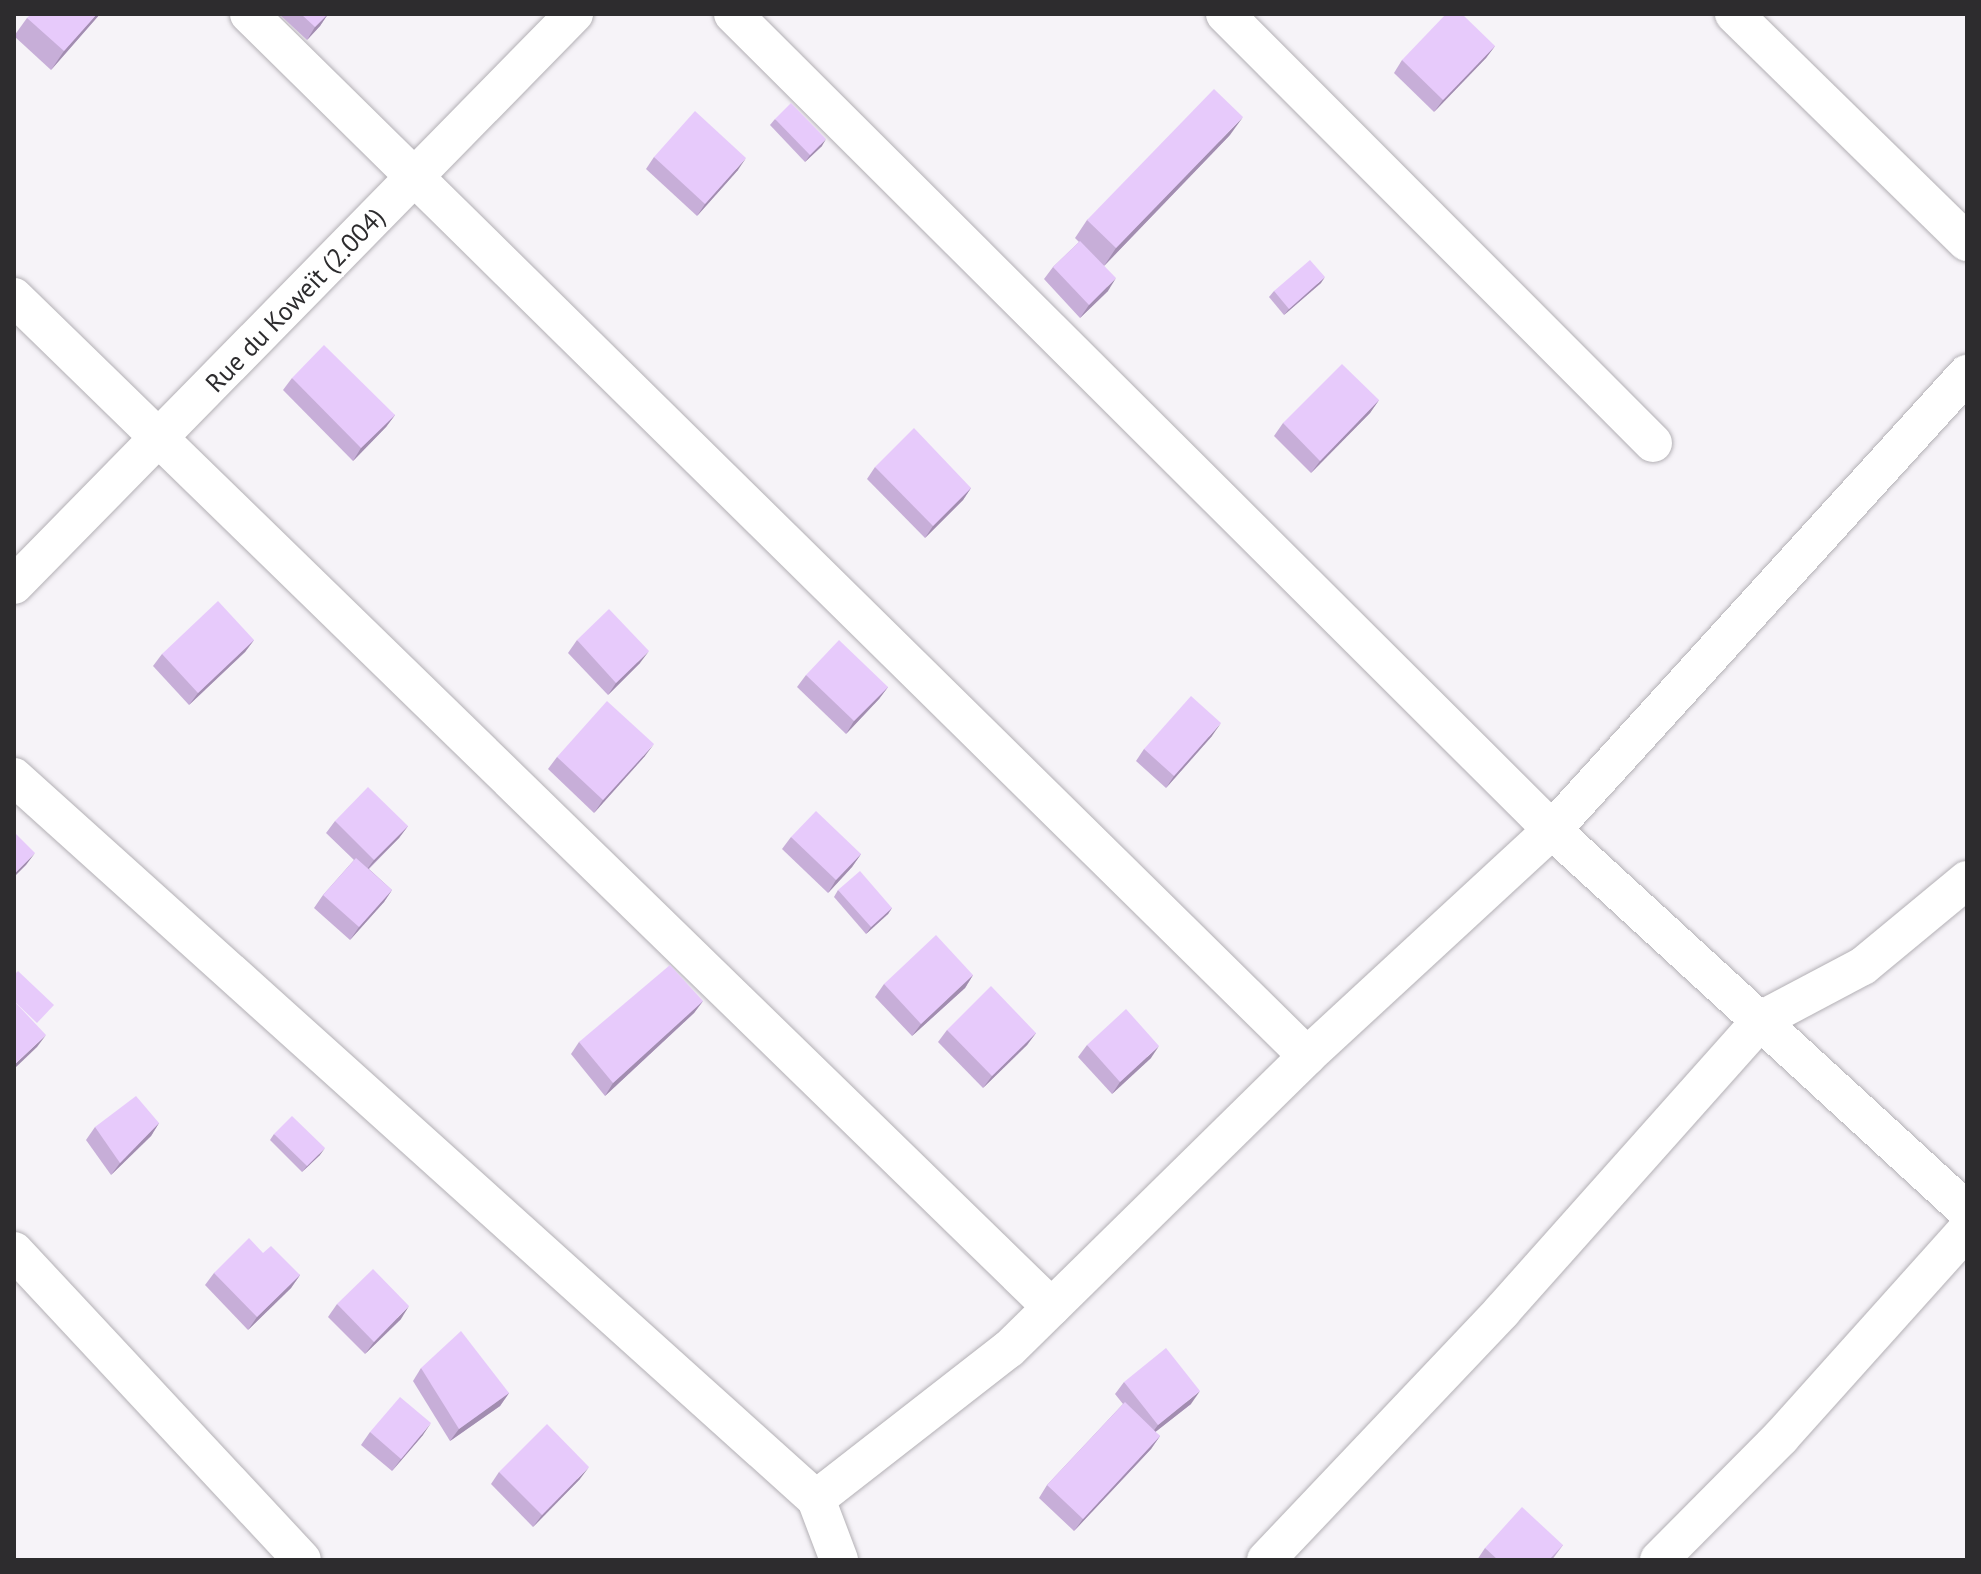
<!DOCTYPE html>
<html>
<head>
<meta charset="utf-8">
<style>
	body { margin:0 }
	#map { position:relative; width:1981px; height:1574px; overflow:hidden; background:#f6f3f8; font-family:"PT Sans",sans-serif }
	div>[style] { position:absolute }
	.roads { filter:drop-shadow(0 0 2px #b3b0b5) drop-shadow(0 0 2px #b3b0b5) }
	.street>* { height:38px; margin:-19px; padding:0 19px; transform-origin:19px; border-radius:19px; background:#fff }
	.wall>* { inset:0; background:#c7aed8 }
	.shaded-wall>* { inset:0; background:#a28db0 }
	.building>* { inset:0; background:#e7cafb }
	span { translate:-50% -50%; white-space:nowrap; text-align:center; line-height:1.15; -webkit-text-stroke:6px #fff; paint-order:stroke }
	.street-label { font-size:26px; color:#2d2c2e }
	.frame { position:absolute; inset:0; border:16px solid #2d2c2e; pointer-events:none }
</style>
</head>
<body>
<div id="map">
	<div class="roads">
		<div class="street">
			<i style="left:249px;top:14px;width:1485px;rotate:44.56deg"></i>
			<i style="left:733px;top:14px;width:1156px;rotate:44.89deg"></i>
			<i style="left:1552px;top:830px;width:563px;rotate:42.55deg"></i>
			<i style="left:1225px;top:14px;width:606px;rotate:45.07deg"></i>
			<i style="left:1734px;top:14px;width:326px;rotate:44.4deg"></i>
			<i style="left:14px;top:297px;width:1448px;rotate:44.24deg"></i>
			<i style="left:14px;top:585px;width:800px;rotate:-45.56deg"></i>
			<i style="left:14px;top:777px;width:1079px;rotate:42deg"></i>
			<i style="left:816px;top:1499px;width:65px;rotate:69.3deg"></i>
			<i style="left:14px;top:1251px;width:422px;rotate:47deg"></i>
			<i style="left:816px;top:1499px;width:244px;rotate:-37.9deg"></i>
			<i style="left:1009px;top:1349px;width:418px;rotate:-44.5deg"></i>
			<i style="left:1307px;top:1056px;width:333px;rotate:-42.7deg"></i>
			<i style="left:1552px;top:830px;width:617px;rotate:-47.7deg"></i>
			<i style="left:1266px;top:1560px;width:343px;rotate:-46.5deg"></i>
			<i style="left:1502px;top:1311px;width:390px;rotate:-48.3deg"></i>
			<i style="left:1761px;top:1020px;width:115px;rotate:-27.9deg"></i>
			<i style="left:1863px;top:966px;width:135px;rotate:-39.6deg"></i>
			<i style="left:1659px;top:1560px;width:173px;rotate:-45.2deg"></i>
			<i style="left:1781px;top:1437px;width:278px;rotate:-48.1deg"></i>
		</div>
	</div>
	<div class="wall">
		<i style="clip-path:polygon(100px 14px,51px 70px,14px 36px,27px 18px)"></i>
		<i style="clip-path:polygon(279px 14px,328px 14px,320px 26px,307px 40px)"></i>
		<i style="clip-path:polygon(1495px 46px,1486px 58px,1434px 112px,1394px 73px,1402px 60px)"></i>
		<i style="clip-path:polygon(775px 119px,822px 146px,805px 162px,770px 125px)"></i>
		<i style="clip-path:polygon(1230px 135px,1104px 266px,1108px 291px,1080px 318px,1044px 279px,1053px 267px,1079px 242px,1075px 238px,1087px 220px)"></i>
		<i style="clip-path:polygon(654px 157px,738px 170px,697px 216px,646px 169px)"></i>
		<i style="clip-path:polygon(1321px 283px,1284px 315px,1269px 297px,1274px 291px)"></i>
		<i style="clip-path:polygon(292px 378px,395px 415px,386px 427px,353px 461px,283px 390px)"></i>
		<i style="clip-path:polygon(1379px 400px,1370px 413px,1311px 473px,1274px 436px,1283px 423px)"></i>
		<i style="clip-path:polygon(875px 467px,971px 488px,963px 500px,925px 538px,867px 479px)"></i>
		<i style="clip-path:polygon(254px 640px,245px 652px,189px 705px,153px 666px,162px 654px)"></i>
		<i style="clip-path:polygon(577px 640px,640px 663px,608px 695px,568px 653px)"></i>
		<i style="clip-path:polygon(806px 675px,888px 687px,879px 699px,846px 734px,797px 687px)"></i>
		<i style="clip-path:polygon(1212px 736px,1166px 788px,1136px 761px,1144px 749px)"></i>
		<i style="clip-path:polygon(645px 756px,594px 813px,548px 769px,557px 757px)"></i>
		<i style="clip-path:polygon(335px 821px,408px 826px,399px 838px,369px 869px,392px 890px,384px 902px,350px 940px,314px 908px,323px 895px,354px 860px,326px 833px)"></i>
		<i style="clip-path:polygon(791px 837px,861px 854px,852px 867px,828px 893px,782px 849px)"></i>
		<i style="clip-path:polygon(838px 890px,892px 908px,888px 914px,866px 934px,834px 897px)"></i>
		<i style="clip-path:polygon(973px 975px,965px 988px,912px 1036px,875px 997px,884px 984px)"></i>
		<i style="clip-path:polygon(703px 1001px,694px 1013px,605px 1096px,571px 1054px,579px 1042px)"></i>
		<i style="clip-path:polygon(947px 1030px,1036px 1033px,1027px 1045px,983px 1088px,938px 1042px)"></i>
		<i style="clip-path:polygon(1087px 1045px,1151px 1058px,1112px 1094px,1078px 1057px)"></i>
		<i style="clip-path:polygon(159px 1123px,151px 1136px,111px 1175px,86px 1140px,95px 1127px)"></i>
		<i style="clip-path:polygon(274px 1134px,320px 1155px,302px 1172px,270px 1140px)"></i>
		<i style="clip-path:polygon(263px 1253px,300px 1275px,291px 1288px,248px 1330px,205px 1285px,214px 1273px)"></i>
		<i style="clip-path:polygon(337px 1304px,401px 1319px,365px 1354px,328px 1317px)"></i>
		<i style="clip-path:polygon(421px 1368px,509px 1393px,500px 1406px,450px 1441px,413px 1381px)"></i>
		<i style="clip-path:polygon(1124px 1382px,1191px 1404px,1155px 1432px,1160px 1436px,1151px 1449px,1074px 1531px,1039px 1498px,1047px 1485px,1123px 1404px,1115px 1394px)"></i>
		<i style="clip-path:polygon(370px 1432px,423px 1435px,392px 1471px,361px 1445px)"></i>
		<i style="clip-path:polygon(499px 1472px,580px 1479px,533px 1527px,491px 1484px)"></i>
		<i style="clip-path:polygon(1563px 1545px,1552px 1560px,1477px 1560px,1485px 1548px)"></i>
	</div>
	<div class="shaded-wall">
		<i style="clip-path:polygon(97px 14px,100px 14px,51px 70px,64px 51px)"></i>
		<i style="clip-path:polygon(328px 14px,320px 26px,307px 40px,315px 27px)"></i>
		<i style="clip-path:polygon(1495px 46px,1486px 58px,1434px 112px,1443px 100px)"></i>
		<i style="clip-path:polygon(1243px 117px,1230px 135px,1104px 266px,1116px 248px)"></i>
		<i style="clip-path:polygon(826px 139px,822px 146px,805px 162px,810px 155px)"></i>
		<i style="clip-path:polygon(746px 158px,738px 170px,697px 216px,705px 204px)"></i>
		<i style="clip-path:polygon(1325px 277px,1321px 283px,1284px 315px,1289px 309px)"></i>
		<i style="clip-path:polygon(1116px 278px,1108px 291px,1080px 318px,1089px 305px)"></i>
		<i style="clip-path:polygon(1379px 400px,1370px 413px,1311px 473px,1320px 461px)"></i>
		<i style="clip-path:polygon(395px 415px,386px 427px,353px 461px,361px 448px)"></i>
		<i style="clip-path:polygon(971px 488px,963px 500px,925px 538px,933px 526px)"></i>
		<i style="clip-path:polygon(254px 640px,245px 652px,189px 705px,198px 693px)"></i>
		<i style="clip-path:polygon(649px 651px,640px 663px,608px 695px,616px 683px)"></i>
		<i style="clip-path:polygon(888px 687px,879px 699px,846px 734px,854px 721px)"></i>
		<i style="clip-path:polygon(1221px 723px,1212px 736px,1166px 788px,1174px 776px)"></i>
		<i style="clip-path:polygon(654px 744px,645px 756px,594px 813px,603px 800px)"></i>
		<i style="clip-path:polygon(408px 826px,399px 838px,365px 872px,374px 860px)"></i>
		<i style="clip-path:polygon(35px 853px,26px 865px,14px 877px,14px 874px)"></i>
		<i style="clip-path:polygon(861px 854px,852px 867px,828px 893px,836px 880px)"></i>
		<i style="clip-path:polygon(392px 890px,384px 902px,350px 940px,359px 927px)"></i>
		<i style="clip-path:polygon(892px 908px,888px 914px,866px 934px,871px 927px)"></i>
		<i style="clip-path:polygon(973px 975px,965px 988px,912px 1036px,921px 1024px)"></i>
		<i style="clip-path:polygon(703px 1001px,694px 1013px,605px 1096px,613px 1083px)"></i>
		<i style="clip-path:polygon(1036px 1033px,1027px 1045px,983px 1088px,992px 1076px)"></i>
		<i style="clip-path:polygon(46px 1035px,37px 1047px,14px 1069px,14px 1065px)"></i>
		<i style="clip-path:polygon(1159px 1046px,1151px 1058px,1112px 1094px,1120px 1082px)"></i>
		<i style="clip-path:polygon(159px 1123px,151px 1136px,111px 1175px,120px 1163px)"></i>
		<i style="clip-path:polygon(325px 1148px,320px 1155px,302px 1172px,307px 1166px)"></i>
		<i style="clip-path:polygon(300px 1275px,291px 1288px,248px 1330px,257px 1317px)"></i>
		<i style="clip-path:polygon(409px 1306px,401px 1319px,365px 1354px,374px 1342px)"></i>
		<i style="clip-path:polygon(1200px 1391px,1191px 1404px,1149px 1437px,1158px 1425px)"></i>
		<i style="clip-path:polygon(509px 1393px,500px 1406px,450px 1441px,459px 1429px)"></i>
		<i style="clip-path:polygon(431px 1423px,423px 1435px,392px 1471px,401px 1459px)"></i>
		<i style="clip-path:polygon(1160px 1436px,1151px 1449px,1074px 1531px,1083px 1519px)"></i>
		<i style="clip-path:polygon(589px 1467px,580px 1479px,533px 1527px,542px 1515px)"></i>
	</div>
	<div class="building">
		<i style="clip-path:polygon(31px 14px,97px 14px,64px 51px,27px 18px)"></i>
		<i style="clip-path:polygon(301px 14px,328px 14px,315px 27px)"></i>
		<i style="clip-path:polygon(1446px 14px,1462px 14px,1495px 46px,1443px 100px,1402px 60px)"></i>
		<i style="clip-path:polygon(1214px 89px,1243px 117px,1116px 248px,1087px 220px)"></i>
		<i style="clip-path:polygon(791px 103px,826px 139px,810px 155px,775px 119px)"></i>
		<i style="clip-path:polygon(695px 111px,746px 158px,705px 204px,654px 157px)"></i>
		<i style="clip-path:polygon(1080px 241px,1116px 278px,1089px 305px,1053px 267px)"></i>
		<i style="clip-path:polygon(1310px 260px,1325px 277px,1289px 309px,1274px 291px)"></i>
		<i style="clip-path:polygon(324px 345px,395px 415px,361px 448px,292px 378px)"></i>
		<i style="clip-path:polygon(1342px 364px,1379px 400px,1320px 461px,1283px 423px)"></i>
		<i style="clip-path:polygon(914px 428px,971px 488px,933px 526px,875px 467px)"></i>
		<i style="clip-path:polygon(218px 601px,254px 640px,198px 693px,162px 654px)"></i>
		<i style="clip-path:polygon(609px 609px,649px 651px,616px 683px,577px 640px)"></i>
		<i style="clip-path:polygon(839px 640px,888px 687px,854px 721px,806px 675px)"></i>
		<i style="clip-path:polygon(1191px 696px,1221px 723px,1174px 776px,1144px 749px)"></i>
		<i style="clip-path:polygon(607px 701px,654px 744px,603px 800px,557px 757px)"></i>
		<i style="clip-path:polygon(368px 787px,408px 826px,374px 860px,335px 821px)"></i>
		<i style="clip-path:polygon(816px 811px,861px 854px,836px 880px,791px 837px)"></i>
		<i style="clip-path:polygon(14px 832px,35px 853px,14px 874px)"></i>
		<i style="clip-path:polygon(356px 858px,392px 890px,359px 927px,323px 895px)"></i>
		<i style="clip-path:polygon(860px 871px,892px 908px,871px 927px,838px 890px)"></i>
		<i style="clip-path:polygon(936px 935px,973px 975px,921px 1024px,884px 984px)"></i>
		<i style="clip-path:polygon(670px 965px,703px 1001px,613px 1083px,579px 1042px)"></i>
		<i style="clip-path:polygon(18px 971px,54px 1005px,37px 1023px,14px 1001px,14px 975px)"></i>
		<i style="clip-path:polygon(991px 986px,1036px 1033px,992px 1076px,947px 1030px)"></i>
		<i style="clip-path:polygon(14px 1001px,46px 1035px,14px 1065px)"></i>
		<i style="clip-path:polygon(1126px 1009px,1159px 1046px,1120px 1082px,1087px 1045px)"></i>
		<i style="clip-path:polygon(136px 1096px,159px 1123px,120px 1163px,95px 1127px)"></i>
		<i style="clip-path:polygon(292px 1116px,325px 1148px,307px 1166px,274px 1134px)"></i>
		<i style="clip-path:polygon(249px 1238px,263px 1253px,271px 1246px,300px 1275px,257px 1317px,214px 1273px)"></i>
		<i style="clip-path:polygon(373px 1269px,409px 1306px,374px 1342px,337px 1304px)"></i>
		<i style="clip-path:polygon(461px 1331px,509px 1393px,459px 1429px,421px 1368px)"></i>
		<i style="clip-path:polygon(1166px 1348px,1200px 1391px,1158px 1425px,1124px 1382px)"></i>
		<i style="clip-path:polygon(400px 1397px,431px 1423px,401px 1459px,370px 1432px)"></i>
		<i style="clip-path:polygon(1125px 1402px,1160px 1436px,1083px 1519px,1047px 1485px)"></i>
		<i style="clip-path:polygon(547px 1424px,589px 1467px,542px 1515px,499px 1472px)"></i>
		<i style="clip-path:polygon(1522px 1507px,1563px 1545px,1549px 1560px,1498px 1560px,1485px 1548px)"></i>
	</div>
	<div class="street-label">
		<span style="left:295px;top:300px;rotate:-46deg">Rue du Koweït (2.004)</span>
	</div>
	<div class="frame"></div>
</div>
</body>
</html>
